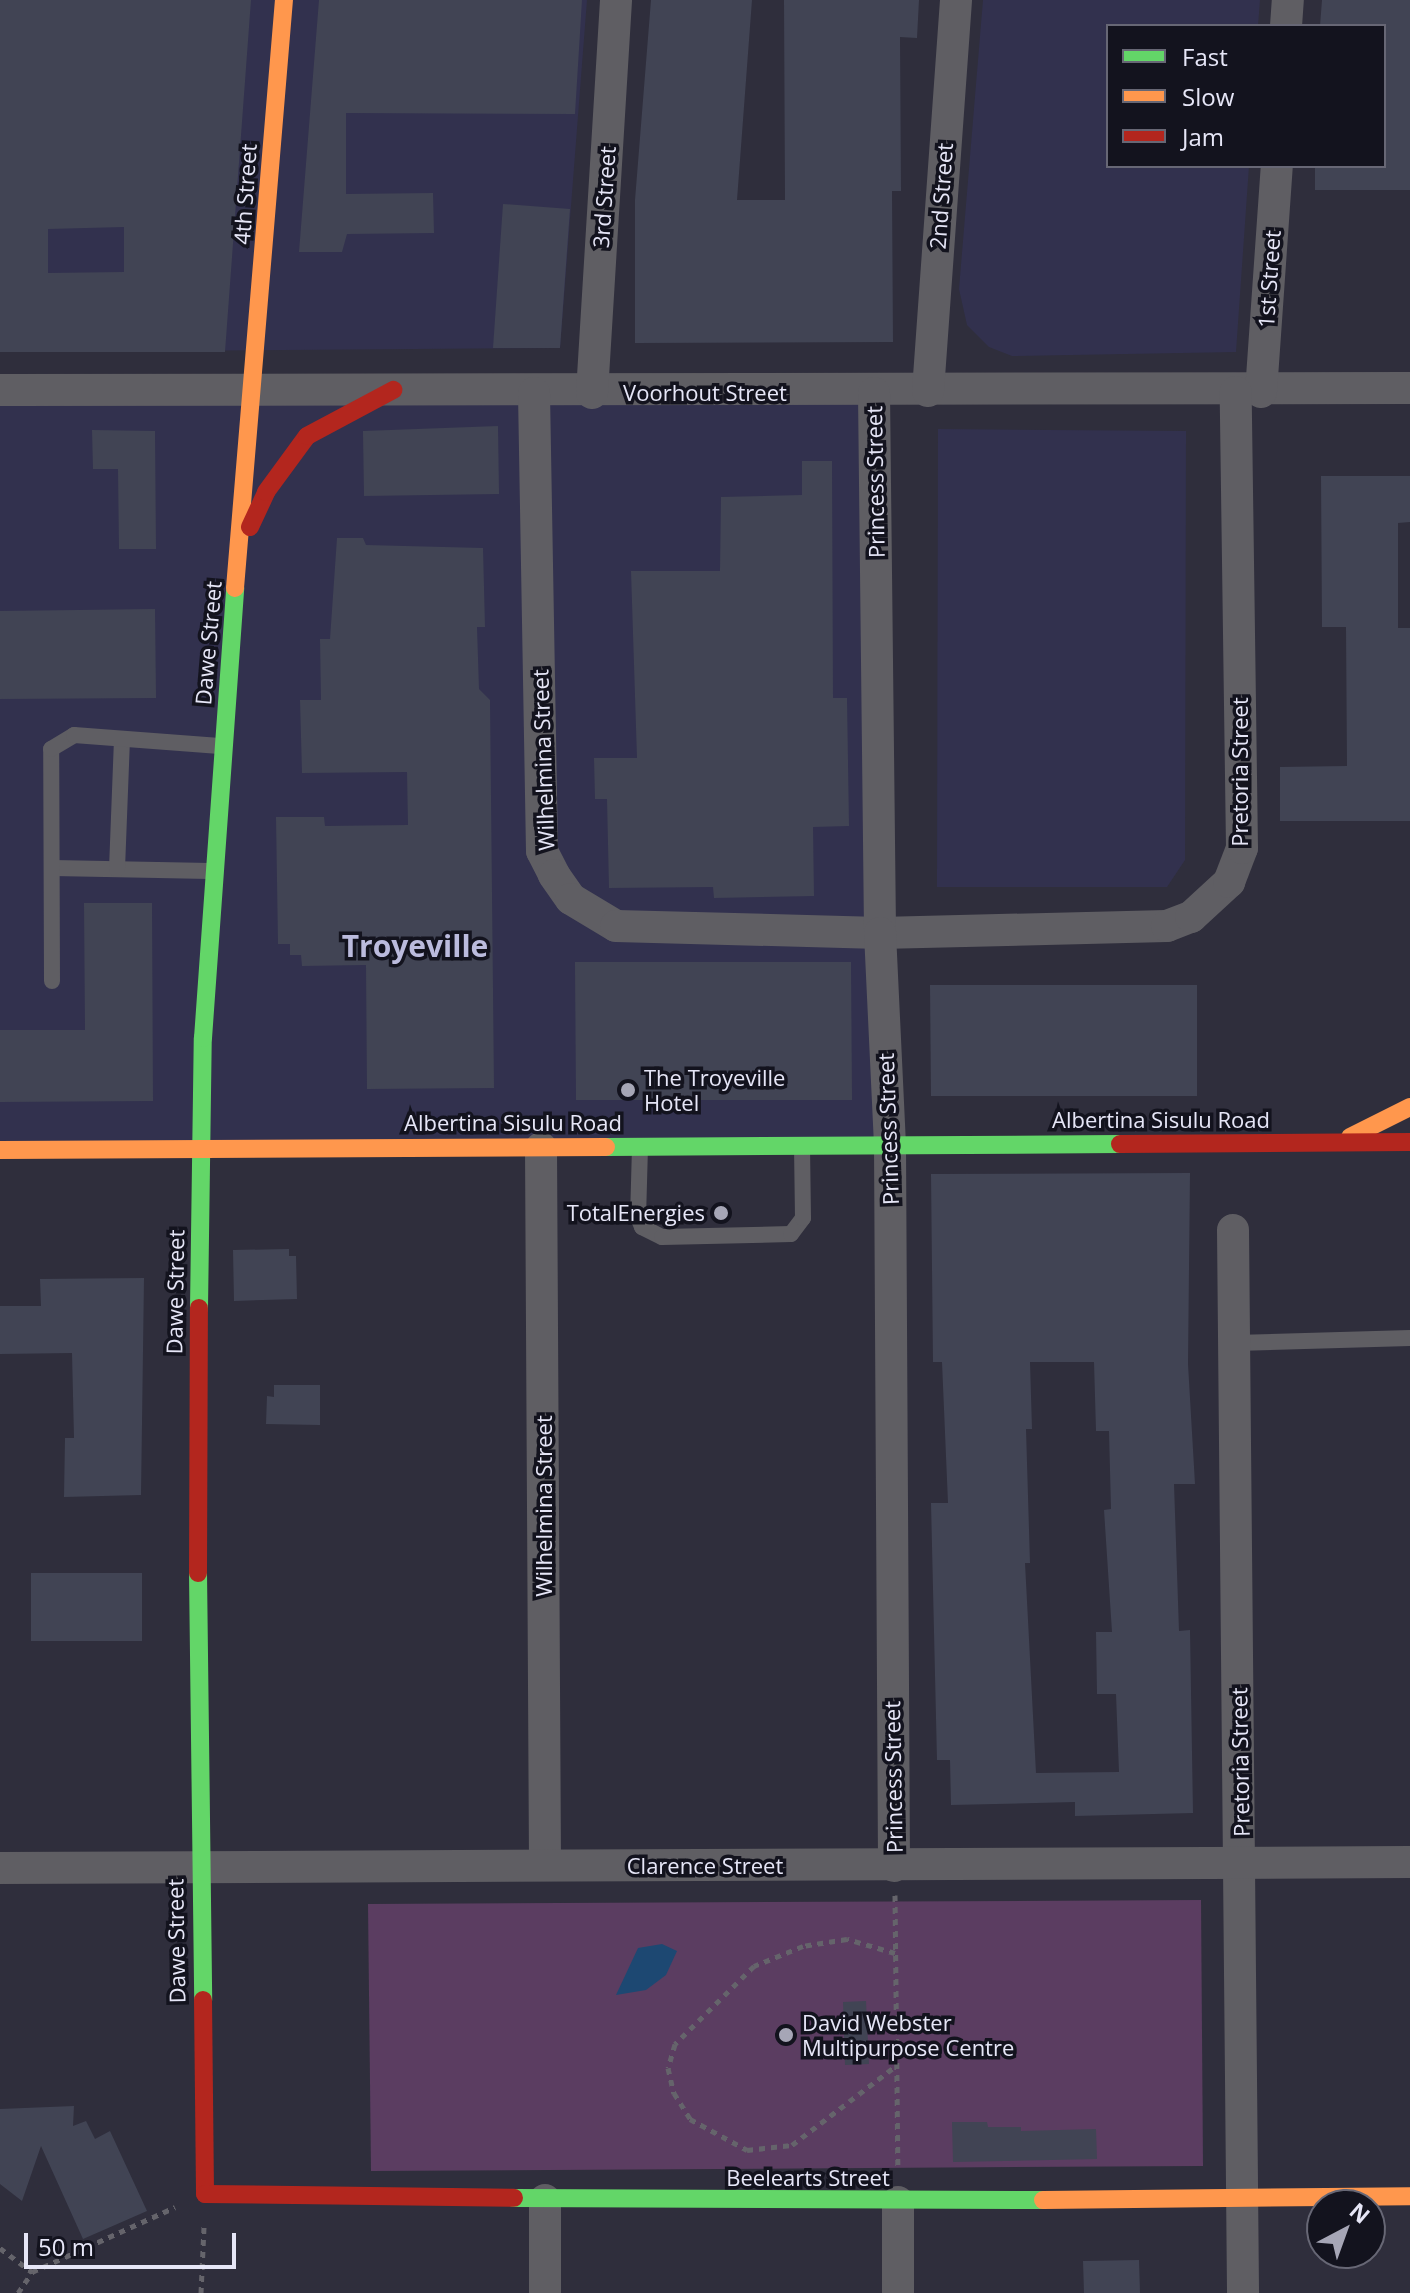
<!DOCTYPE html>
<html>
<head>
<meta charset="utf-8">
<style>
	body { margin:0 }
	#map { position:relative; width:1410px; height:2293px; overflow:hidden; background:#2f2e3c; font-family:"Open Sans",sans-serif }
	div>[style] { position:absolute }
	.built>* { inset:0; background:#32314e }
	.green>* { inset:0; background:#5b3d61 }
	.water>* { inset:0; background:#1d4872 }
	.building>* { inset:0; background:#414454 }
	.path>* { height:5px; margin-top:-2.5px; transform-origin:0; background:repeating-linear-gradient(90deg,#65646b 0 6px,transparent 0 12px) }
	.lane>* { height:16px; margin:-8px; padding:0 8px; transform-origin:8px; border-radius:8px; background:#5f5e63 }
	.street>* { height:32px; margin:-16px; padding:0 16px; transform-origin:16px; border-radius:16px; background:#5f5e63 }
	.fast>* { height:18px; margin:-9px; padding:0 9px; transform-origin:9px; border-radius:9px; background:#63d668 }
	.slow>* { height:18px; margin:-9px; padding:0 9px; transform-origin:9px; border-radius:9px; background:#ff974d }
	.jam>* { height:18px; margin:-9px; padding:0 9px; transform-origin:9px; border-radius:9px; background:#b3261e }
	.dots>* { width:22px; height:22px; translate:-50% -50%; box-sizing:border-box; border:4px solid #13131e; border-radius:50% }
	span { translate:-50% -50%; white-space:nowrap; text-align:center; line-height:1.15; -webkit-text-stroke:7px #13131e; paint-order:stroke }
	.street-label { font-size:22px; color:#e6e6f7 }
	.poi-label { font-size:22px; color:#e6e6f7 }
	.left { translate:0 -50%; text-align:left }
	.right { translate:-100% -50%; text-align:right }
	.district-label { font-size:30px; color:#bbd; font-weight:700 }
	.legend { position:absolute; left:1106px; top:24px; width:280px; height:144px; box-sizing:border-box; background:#13131e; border:2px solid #676775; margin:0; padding:10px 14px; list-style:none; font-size:24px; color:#e6e6f7 }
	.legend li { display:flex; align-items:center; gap:16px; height:40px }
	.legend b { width:40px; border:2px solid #676775 }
	.north { position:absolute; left:1306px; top:2189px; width:80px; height:80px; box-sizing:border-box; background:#13131e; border:2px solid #676775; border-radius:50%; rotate:41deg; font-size:22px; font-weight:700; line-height:32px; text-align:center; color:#e6e6f7 }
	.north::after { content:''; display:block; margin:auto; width:28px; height:36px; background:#a6a6b6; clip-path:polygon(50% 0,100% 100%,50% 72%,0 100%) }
	.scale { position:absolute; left:24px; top:2233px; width:212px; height:36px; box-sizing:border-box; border:4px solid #e6e6f7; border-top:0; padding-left:10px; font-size:24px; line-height:28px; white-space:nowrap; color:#e6e6f7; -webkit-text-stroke:6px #13131e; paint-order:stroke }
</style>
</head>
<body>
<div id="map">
	<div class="built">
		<i style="clip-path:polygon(0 0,587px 0,560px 348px,0 352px)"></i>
		<i style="clip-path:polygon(983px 0,1260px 0,1258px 26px,1108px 26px,1108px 166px,1249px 166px,1236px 352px,1012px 356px,989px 347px,967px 325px,959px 289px)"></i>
		<i style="clip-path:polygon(0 378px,874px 393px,890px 1146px,0 1143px)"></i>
		<i style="clip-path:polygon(938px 429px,1186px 431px,1185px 860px,1167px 887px,937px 887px)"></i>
	</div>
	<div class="green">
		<i style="clip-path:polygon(1201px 1900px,1203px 2166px,371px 2171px,368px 1904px)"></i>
	</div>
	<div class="water">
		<i style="clip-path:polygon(662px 1944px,677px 1951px,666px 1975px,646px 1990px,616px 1995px,638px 1948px)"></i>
	</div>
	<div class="building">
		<i style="clip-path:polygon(evenodd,0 0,251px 0,225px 352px,0 352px,0 0,124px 227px,124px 272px,48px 273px,48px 229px,124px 227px)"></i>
		<i style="clip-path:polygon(319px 0,582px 0,575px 114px,346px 113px,346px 194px,433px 193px,434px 233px,347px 234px,342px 252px,299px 252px)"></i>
		<i style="clip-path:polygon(651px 0,752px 0,737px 200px,785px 200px,784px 0,919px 0,917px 38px,900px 37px,901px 191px,892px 191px,893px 342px,635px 343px,635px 200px)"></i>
		<i style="clip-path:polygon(1322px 0,1410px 0,1410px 190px,1315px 190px,1315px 166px,1384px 166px,1384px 26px,1320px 26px)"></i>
		<i style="clip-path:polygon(503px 204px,570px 209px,560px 348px,493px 348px)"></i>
		<i style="clip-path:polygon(498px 426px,499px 494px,364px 496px,363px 431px)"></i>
		<i style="clip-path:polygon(92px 430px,155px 431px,156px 549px,119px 549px,118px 469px,93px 469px)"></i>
		<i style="clip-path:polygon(802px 461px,832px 461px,833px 698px,847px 698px,849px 826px,813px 827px,814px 896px,714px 898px,713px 887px,609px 888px,607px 799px,595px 799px,594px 758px,637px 758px,631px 571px,720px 571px,721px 497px,802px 495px)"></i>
		<i style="clip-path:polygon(1321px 476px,1410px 476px,1410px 522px,1398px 523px,1398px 628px,1410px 628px,1410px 821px,1280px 821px,1280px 767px,1347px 766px,1346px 627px,1322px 627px)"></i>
		<i style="clip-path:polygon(337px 538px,363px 538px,366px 545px,483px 548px,485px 627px,477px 627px,479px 689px,490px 700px,494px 1088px,367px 1089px,366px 965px,302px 966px,301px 955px,290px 955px,290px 944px,278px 944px,276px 817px,324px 817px,325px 826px,408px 825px,407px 772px,302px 773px,300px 700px,321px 700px,320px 639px,330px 639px)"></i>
		<i style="clip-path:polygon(155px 609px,156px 698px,0 699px,0 611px)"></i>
		<i style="clip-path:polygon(84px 903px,152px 903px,153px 1101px,0 1102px,0 1030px,85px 1030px)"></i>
		<i style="clip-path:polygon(575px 962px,851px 962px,852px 1100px,576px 1100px)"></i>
		<i style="clip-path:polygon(930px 985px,1197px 985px,1197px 1096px,931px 1096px)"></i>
		<i style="clip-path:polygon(evenodd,1190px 1173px,1188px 1364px,1195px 1484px,1174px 1484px,1179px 1631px,1190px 1630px,1193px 1813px,1075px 1816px,1075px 1802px,951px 1805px,950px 1760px,937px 1760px,931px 1503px,948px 1503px,942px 1362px,933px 1362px,931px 1174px,1190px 1173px,1030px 1362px,1094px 1362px,1096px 1431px,1109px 1431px,1111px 1509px,1104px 1510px,1112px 1632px,1096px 1632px,1097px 1694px,1116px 1694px,1119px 1772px,1036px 1773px,1025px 1563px,1030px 1563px,1026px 1429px,1032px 1429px,1030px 1362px)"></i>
		<i style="clip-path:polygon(289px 1249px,289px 1256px,296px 1256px,297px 1299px,234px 1301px,233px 1250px)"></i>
		<i style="clip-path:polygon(144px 1278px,141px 1495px,64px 1497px,65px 1438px,74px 1438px,72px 1353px,0 1354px,0 1306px,41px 1306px,40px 1279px)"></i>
		<i style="clip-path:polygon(274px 1385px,320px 1385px,320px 1425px,266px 1424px,267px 1396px,274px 1397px)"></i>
		<i style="clip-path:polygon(31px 1573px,142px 1573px,142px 1641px,31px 1641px)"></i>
		<i style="clip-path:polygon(866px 2001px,869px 2064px,845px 2065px,843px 2002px)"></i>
		<i style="clip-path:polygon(74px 2106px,73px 2126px,86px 2121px,95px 2139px,110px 2131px,147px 2211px,83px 2239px,41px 2146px,22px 2201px,0 2184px,0 2109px)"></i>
		<i style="clip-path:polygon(952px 2122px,987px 2122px,988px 2127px,1021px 2127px,1021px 2131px,1096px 2129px,1097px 2159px,953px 2162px)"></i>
		<i style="clip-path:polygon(1139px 2260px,1140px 2293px,1084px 2293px,1083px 2261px)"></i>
	</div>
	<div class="path">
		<i style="left:895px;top:1895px;width:274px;rotate:89.4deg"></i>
		<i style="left:895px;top:1953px;width:50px;rotate:-163.7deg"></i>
		<i style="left:847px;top:1939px;width:45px;rotate:171deg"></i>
		<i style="left:803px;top:1946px;width:53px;rotate:157.8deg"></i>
		<i style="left:754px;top:1966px;width:111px;rotate:135.4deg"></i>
		<i style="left:675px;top:2044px;width:25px;rotate:106deg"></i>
		<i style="left:668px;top:2068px;width:26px;rotate:77deg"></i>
		<i style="left:674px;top:2093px;width:31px;rotate:58deg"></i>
		<i style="left:690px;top:2119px;width:65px;rotate:28.5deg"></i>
		<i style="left:747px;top:2150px;width:45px;rotate:-6.3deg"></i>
		<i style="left:792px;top:2145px;width:132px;rotate:-37.3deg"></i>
		<i style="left:0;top:2248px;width:40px;rotate:37deg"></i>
		<i style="left:18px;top:2293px;width:25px;rotate:-56deg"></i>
		<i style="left:32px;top:2272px;width:157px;rotate:-24.4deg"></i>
		<i style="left:201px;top:2293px;width:67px;rotate:-87.4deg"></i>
	</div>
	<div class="lane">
		<i style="left:53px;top:868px;width:157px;rotate:1.1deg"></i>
		<i style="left:117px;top:869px;width:130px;rotate:-87.8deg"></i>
		<i style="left:52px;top:981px;width:232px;rotate:-90.2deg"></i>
		<i style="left:51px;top:749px;width:27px;rotate:-31deg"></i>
		<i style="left:74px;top:735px;width:146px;rotate:4.3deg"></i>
		<i style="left:640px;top:1147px;width:70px;rotate:91.6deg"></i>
		<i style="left:638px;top:1217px;width:11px;rotate:68deg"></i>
		<i style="left:642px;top:1227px;width:22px;rotate:27deg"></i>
		<i style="left:662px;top:1237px;width:129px;rotate:-1.3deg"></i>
		<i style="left:791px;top:1234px;width:20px;rotate:-53deg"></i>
		<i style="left:803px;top:1218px;width:72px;rotate:-90.8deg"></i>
		<i style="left:1235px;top:1343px;width:175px;rotate:-1.6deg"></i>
	</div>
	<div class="street">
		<i style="left:1286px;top:26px;width:26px;rotate:-86deg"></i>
		<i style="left:0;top:390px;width:1410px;rotate:-0.08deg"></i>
		<i style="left:928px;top:391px;width:392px;rotate:-85.9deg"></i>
		<i style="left:1261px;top:392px;width:227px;rotate:-86deg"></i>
		<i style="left:534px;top:393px;width:458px;rotate:89deg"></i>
		<i style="left:542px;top:851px;width:27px;rotate:63deg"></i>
		<i style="left:554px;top:875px;width:29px;rotate:55deg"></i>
		<i style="left:571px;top:899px;width:52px;rotate:31deg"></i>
		<i style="left:616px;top:926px;width:264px;rotate:1.5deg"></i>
		<i style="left:880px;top:933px;width:287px;rotate:-1.4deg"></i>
		<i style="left:1167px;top:926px;width:26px;rotate:-21deg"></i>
		<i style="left:1191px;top:917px;width:52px;rotate:-42.6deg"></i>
		<i style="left:1229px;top:882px;width:36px;rotate:-69deg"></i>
		<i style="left:1242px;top:848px;width:456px;rotate:-90.8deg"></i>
		<i style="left:592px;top:393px;width:394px;rotate:-86.5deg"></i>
		<i style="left:874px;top:393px;width:540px;rotate:89.36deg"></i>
		<i style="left:880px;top:933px;width:213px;rotate:87.3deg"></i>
		<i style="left:890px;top:1146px;width:720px;rotate:89.68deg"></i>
		<i style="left:541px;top:1148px;width:717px;rotate:89.68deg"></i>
		<i style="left:1233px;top:1230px;width:1063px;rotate:89.46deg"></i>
		<i style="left:0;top:1868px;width:1410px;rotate:-0.24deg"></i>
		<i style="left:545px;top:2293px;width:93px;rotate:-90deg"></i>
		<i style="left:898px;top:2293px;width:91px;rotate:-90deg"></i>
	</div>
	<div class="fast">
		<i style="left:606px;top:1147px;width:514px;rotate:-0.33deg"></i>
		<i style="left:199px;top:1308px;width:270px;rotate:-89.2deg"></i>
		<i style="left:203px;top:1038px;width:451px;rotate:-85.9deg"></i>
		<i style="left:198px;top:1573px;width:427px;rotate:89.3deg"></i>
		<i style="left:514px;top:2198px;width:529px;rotate:0.22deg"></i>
	</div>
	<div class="slow">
		<i style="left:235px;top:588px;width:590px;rotate:-85.24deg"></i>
		<i style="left:1350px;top:1137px;width:67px;rotate:-26.6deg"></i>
		<i style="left:0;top:1150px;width:606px;rotate:-0.28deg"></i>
		<i style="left:1043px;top:2200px;width:367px;rotate:-0.6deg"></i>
	</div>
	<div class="jam">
		<i style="left:250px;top:527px;width:38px;rotate:-65deg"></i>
		<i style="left:266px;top:492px;width:69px;rotate:-53.8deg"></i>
		<i style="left:307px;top:436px;width:98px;rotate:-28.1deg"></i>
		<i style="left:1120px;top:1144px;width:290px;rotate:-0.4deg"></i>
		<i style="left:198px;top:1573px;width:265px;rotate:-89.8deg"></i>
		<i style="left:203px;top:2000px;width:194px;rotate:89.4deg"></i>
		<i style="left:205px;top:2194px;width:309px;rotate:0.7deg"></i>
	</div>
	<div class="dots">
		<i style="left:628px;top:1090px;background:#a6a6b6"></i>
		<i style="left:721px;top:1213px;background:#a6a6b6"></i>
		<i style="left:786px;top:2035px;background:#a6a6b6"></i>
	</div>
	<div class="street-label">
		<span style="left:245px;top:194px;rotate:-86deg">4th Street</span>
		<span style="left:941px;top:196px;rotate:-86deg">2nd Street</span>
		<span style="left:604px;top:197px;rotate:-86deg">3rd Street</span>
		<span style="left:1269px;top:279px;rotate:-86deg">1st Street</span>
		<span style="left:705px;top:393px">Voorhout Street</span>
		<span style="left:875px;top:482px;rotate:-91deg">Princess Street</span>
		<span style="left:208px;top:643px;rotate:-85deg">Dawe Street</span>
		<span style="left:543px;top:760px;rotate:-92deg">Wilhelmina Street</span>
		<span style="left:1240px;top:772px;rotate:-90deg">Pretoria Street</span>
		<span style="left:1161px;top:1120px">Albertina Sisulu Road</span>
		<span style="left:513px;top:1123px">Albertina Sisulu Road</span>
		<span style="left:888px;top:1129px;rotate:-92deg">Princess Street</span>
		<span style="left:175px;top:1292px;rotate:-89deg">Dawe Street</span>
		<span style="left:544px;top:1506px;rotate:-90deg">Wilhelmina Street</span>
		<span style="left:1240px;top:1762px;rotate:-91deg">Pretoria Street</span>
		<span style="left:893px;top:1777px;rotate:-91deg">Princess Street</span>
		<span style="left:705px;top:1866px">Clarence Street</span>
		<span style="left:176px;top:1941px;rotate:-91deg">Dawe Street</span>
		<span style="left:808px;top:2178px">Beelearts Street</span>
	</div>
	<div class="poi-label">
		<span class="left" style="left:644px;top:1090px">The Troyeville<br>Hotel</span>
		<span class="right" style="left:705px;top:1213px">TotalEnergies</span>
		<span class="left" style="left:802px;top:2035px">David Webster<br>Multipurpose Centre</span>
	</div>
	<div class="district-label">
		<span style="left:415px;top:946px">Troyeville</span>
	</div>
	<ul class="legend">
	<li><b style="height:10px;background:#63d668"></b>Fast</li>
	<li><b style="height:10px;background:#ff974d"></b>Slow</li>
	<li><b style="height:10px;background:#b3261e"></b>Jam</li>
	</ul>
	<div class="north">N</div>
	<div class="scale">50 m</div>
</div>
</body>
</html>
